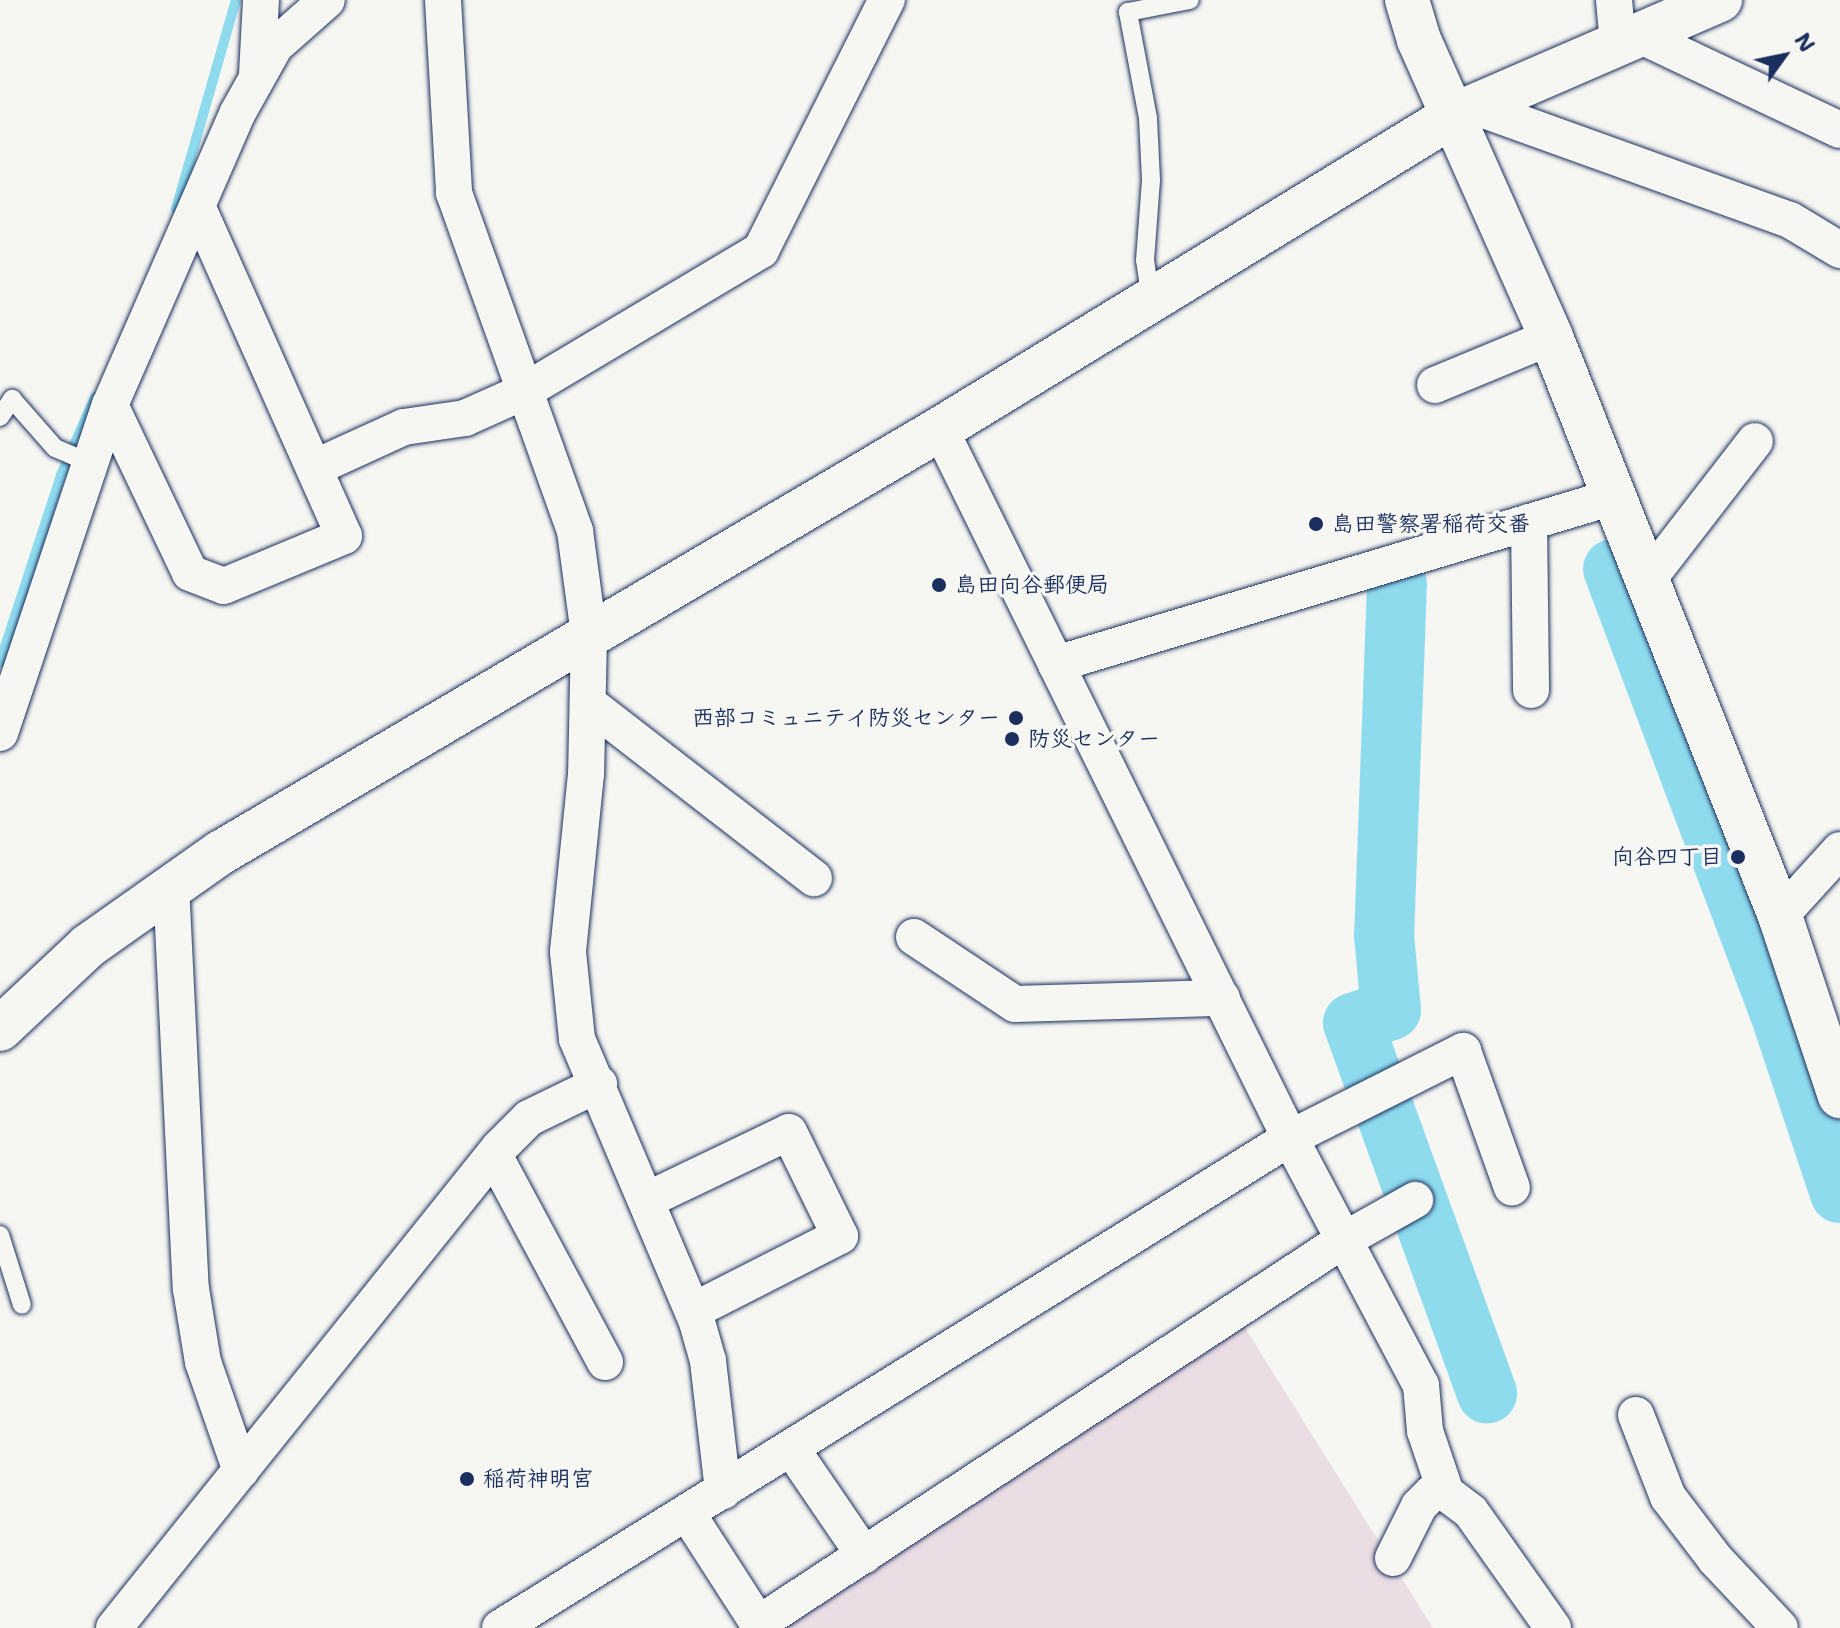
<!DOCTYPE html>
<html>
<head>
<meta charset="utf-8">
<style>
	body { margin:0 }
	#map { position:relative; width:1840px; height:1628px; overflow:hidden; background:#f6f6f2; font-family:"Shantell Sans","Klee One",sans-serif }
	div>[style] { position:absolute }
	.built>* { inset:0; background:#ebdde4 }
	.stream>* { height:10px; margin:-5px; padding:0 5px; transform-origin:5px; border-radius:5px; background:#8edbee }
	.river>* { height:60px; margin:-30px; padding:0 30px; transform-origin:30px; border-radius:30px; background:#8edbee }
	.roads { filter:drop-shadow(0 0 2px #1b2f5e) drop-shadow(0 0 2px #1b2f5e) }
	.lane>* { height:18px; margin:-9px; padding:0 9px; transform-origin:9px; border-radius:9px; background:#f6f6f2 }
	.street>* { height:36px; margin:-18px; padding:0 18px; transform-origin:18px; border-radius:18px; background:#f6f6f2 }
	.secondary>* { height:44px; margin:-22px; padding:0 22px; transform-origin:22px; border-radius:22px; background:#f6f6f2 }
	.dots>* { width:22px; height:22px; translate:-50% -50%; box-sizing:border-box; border:4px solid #f6f6f2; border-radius:50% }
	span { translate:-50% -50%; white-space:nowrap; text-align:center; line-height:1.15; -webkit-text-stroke:7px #f6f6f2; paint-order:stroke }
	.poi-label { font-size:22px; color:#1b2f5e; font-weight:700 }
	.left { translate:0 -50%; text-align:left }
	.right { translate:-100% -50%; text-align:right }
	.north { position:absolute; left:1744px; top:16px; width:80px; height:80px; -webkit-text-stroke:6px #f6f6f2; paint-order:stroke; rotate:57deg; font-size:22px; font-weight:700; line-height:32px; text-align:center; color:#1b2f5e }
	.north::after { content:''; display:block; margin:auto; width:28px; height:36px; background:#1b2f5e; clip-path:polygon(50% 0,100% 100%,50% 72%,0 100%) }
</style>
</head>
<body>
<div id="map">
	<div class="built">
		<i style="clip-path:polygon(1240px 1320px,1433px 1628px,777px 1628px)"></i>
	</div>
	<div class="stream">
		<i style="left:176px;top:209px;width:217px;rotate:-74deg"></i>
		<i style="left:0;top:662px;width:197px;rotate:-71.9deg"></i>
		<i style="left:61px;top:475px;width:85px;rotate:-66.4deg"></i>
	</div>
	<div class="river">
		<i style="left:1613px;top:569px;width:471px;rotate:69.4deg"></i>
		<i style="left:1779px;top:1010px;width:193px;rotate:71.6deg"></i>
		<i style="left:1397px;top:584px;width:351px;rotate:92.1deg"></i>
		<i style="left:1384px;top:935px;width:75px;rotate:84.7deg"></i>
		<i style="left:1391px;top:1010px;width:40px;rotate:161.1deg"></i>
		<i style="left:1353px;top:1023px;width:394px;rotate:70.1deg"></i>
	</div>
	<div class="roads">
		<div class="lane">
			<i style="left:1151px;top:300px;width:40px;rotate:-98.5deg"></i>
			<i style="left:1145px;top:260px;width:80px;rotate:-85.7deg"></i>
			<i style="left:1151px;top:180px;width:62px;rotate:-92.8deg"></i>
			<i style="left:1148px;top:118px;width:108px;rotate:-100.7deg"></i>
			<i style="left:1128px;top:12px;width:63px;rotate:-11deg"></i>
			<i style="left:0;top:417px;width:22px;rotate:-56deg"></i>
			<i style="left:12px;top:399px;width:65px;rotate:48.7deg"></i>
			<i style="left:55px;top:448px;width:38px;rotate:23deg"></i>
			<i style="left:0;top:1235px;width:73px;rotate:72.6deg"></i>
		</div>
		<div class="street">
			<i style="left:443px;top:0;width:193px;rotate:86.7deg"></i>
			<i style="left:454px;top:193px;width:359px;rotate:70.3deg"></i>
			<i style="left:575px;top:531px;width:105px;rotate:82.3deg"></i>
			<i style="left:589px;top:635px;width:139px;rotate:91.2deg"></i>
			<i style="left:586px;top:774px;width:179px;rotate:95.8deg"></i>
			<i style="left:568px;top:952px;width:87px;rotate:84.1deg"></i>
			<i style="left:577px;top:1039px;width:307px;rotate:67deg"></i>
			<i style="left:697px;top:1322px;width:41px;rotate:74.2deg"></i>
			<i style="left:708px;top:1361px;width:131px;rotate:83.4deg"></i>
			<i style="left:1614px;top:0;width:44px;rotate:84.8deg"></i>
			<i style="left:1639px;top:35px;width:222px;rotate:25.3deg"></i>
			<i style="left:257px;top:74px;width:74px;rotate:-86.9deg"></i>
			<i style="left:1473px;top:106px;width:337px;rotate:19.8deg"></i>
			<i style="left:1790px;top:220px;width:58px;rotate:31deg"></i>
			<i style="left:1435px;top:385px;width:126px;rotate:-22.5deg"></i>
			<i style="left:110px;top:405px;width:186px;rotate:64.5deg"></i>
			<i style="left:190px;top:573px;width:36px;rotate:21deg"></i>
			<i style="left:224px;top:586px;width:130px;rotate:-22.6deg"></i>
			<i style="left:344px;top:536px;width:359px;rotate:-114deg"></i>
			<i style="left:940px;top:429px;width:791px;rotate:63.73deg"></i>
			<i style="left:1290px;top:1138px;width:280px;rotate:62.1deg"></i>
			<i style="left:1421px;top:1385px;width:46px;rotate:85deg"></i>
			<i style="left:1425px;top:1431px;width:65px;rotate:71.3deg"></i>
			<i style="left:314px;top:468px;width:99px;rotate:-24.5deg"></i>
			<i style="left:404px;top:427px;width:62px;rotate:-8.4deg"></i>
			<i style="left:465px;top:418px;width:64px;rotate:-24.1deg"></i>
			<i style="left:523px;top:392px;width:277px;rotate:-30.8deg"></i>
			<i style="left:761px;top:250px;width:280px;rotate:-63.3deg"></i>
			<i style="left:1529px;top:522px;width:168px;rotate:89.3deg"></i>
			<i style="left:1646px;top:582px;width:178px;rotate:-52.3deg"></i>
			<i style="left:1056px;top:664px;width:581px;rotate:-16.69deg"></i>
			<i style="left:588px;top:703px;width:286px;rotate:37.8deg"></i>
			<i style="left:0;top:733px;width:346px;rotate:-71.5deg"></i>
			<i style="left:110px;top:405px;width:318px;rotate:-66.4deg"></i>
			<i style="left:237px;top:114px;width:78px;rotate:-60.8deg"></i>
			<i style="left:275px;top:46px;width:69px;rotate:-41.5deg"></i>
			<i style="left:171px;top:885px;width:404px;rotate:87.2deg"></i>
			<i style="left:191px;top:1289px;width:74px;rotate:80.7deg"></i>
			<i style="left:203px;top:1362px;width:115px;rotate:70.8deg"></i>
			<i style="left:1780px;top:916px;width:89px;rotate:-47.7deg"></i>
			<i style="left:914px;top:937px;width:121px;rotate:33.6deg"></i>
			<i style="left:1015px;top:1004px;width:207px;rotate:-1.7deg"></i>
			<i style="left:494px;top:1155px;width:235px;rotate:61.8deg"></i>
			<i style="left:647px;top:1200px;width:157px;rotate:-25.6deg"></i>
			<i style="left:789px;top:1132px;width:116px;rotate:63.9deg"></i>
			<i style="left:840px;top:1236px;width:165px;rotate:153deg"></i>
			<i style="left:1636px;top:1415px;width:88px;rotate:68.7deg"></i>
			<i style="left:1668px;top:1497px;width:79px;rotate:52.7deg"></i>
			<i style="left:1716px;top:1560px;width:93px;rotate:46.7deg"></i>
			<i style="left:791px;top:1448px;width:130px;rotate:55.7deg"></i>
			<i style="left:687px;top:1513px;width:137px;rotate:57.2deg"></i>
			<i style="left:1393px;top:1558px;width:58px;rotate:-63.4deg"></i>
			<i style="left:1419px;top:1506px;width:18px;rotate:-45deg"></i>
			<i style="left:1432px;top:1493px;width:14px"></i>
			<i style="left:1446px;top:1493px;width:31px;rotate:37deg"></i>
			<i style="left:1471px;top:1512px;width:142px;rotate:54.7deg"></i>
			<i style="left:758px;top:1624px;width:698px;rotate:-33.26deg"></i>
			<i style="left:1342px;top:1241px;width:84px;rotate:-29.3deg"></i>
			<i style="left:114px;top:1628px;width:615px;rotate:-51.27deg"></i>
			<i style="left:499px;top:1148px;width:42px;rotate:-45deg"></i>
			<i style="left:529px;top:1118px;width:78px;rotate:-25.9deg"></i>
			<i style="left:500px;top:1628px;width:930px;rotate:-31.81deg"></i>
			<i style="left:1290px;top:1138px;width:194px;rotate:-26.7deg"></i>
			<i style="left:1463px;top:1051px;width:145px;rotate:70.3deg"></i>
		</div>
		<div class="secondary">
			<i style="left:1407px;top:0;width:42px;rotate:73.3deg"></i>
			<i style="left:1419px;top:40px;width:325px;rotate:66deg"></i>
			<i style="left:1551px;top:337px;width:623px;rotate:68.42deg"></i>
			<i style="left:1780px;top:916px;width:190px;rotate:71.6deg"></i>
			<i style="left:0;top:1029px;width:121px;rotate:-43.3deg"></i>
			<i style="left:88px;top:946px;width:161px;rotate:-35.2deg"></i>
			<i style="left:220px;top:853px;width:836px;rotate:-30.49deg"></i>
			<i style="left:940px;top:429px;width:602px;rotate:-31.42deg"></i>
			<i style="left:1454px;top:115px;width:290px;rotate:-23.4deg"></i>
		</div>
	</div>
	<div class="dots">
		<i style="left:1316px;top:524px;background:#1b2f5e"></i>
		<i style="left:939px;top:585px;background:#1b2f5e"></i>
		<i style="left:1016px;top:718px;background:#1b2f5e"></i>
		<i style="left:1012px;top:739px;background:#1b2f5e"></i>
		<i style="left:1738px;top:857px;background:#1b2f5e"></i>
		<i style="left:467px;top:1479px;background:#1b2f5e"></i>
	</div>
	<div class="poi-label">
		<span class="left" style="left:1332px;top:524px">島田警察署稲荷交番</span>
		<span class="left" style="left:955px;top:585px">島田向谷郵便局</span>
		<span class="right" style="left:1000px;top:718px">西部コミュニテイ防災センター</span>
		<span class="left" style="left:1028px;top:739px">防災センター</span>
		<span class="right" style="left:1722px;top:857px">向谷四丁目</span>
		<span class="left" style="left:483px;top:1479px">稲荷神明宮</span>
	</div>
	<div class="north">N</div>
</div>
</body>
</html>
